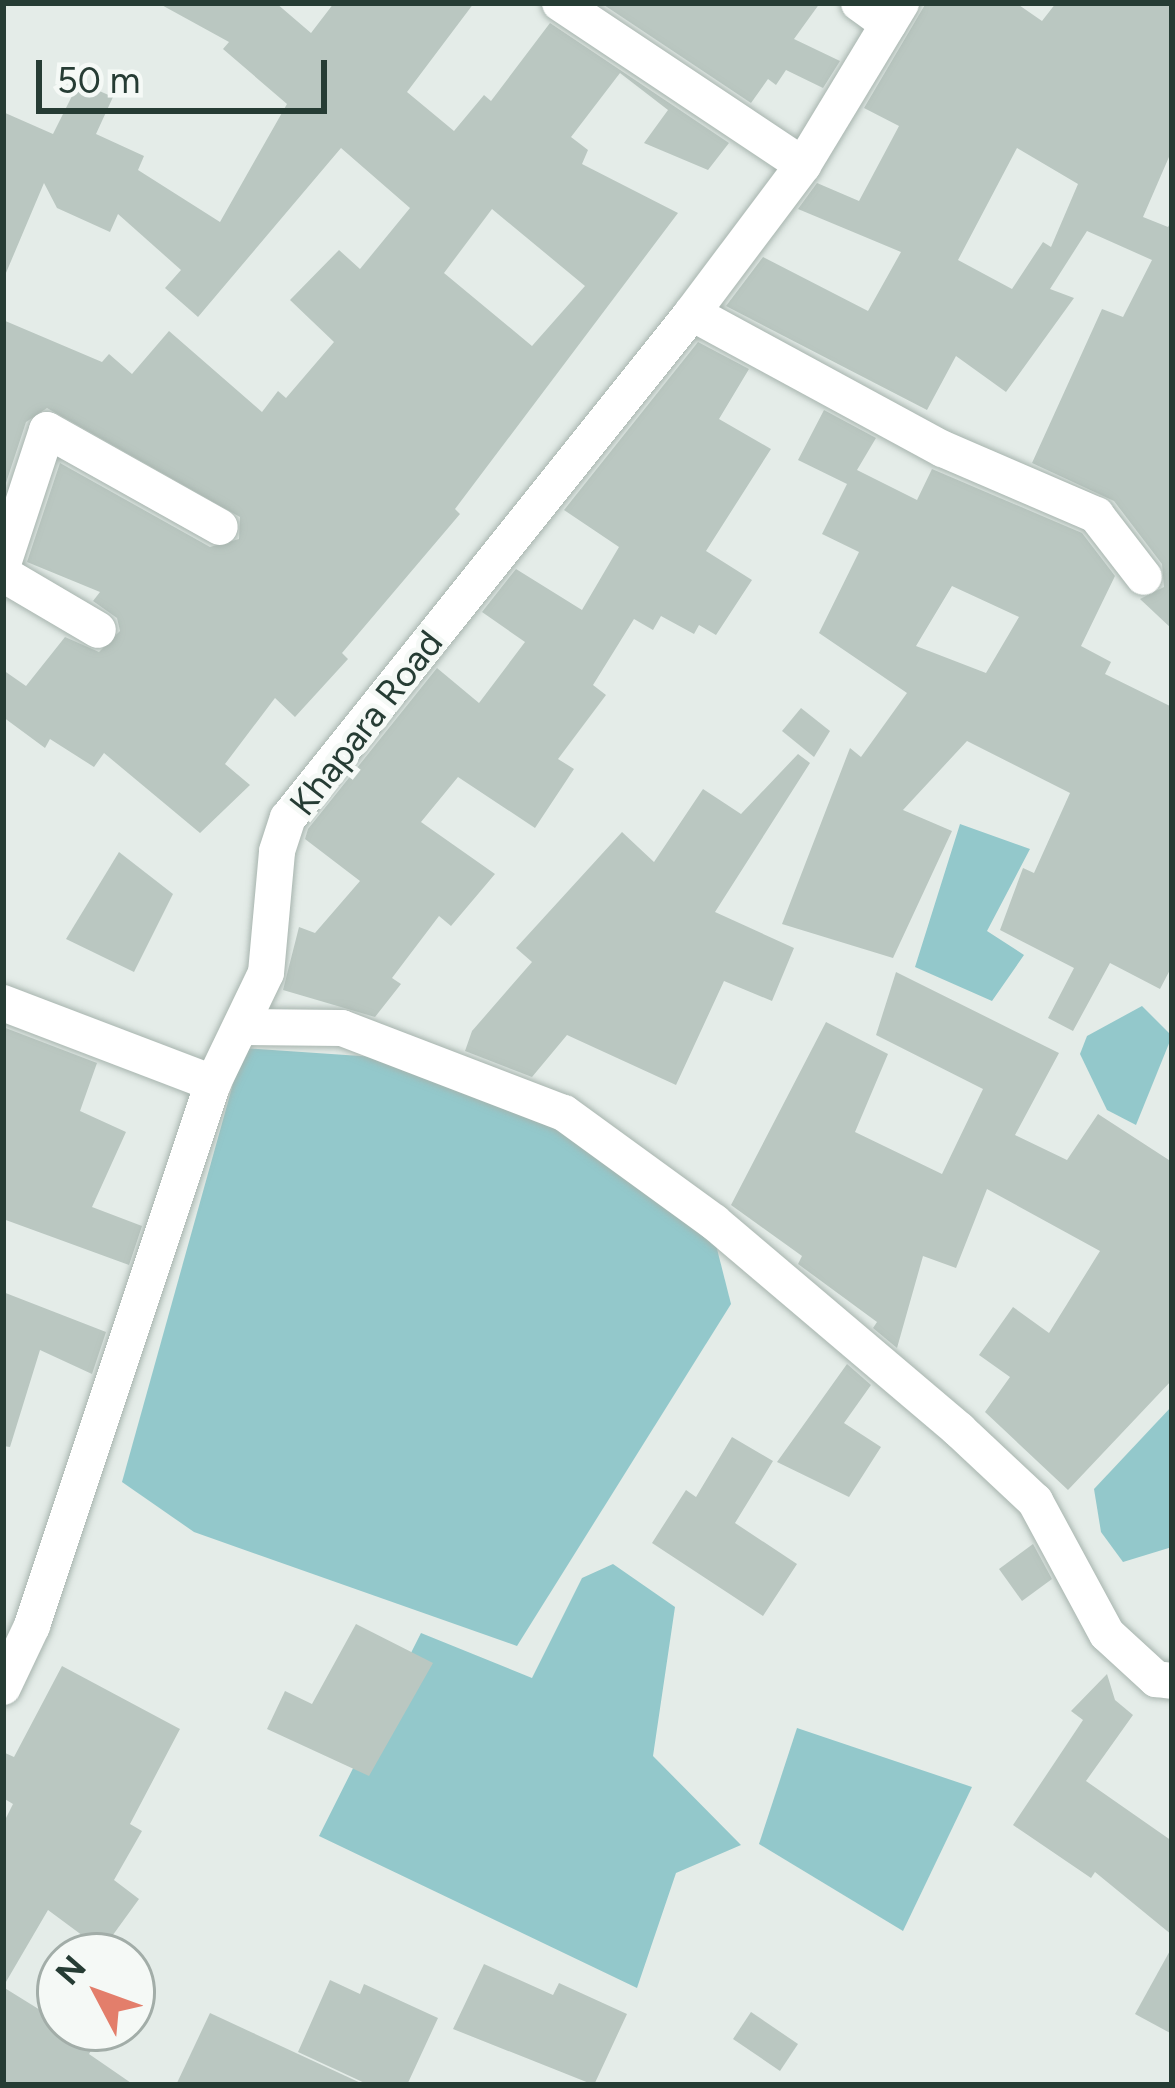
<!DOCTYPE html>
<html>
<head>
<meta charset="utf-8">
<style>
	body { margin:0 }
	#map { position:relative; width:1175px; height:2088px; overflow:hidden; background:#e4ece8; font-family:Figtree,sans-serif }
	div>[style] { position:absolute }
	.water>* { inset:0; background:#93c8cb }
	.building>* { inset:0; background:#bac7c1 }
	.roads { filter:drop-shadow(0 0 3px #a7b4ae) drop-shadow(0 0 3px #a7b4ae) }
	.minor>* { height:36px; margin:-18px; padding:0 18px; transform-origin:18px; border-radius:18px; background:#fff }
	span { translate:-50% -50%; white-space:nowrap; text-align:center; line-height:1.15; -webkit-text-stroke:10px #f5f9f6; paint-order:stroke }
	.street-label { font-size:36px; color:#263c34 }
	.frame { position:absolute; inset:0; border:6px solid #263c34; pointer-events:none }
	.north { position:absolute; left:36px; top:1932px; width:120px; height:120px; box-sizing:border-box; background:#f5f9f6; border:3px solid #a2ada8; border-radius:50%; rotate:311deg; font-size:33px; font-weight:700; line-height:48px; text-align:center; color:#263c34 }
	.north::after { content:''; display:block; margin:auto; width:42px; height:54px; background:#e37e6b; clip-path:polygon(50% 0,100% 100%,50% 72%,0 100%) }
	.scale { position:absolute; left:36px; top:60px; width:291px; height:54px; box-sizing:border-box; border:6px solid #263c34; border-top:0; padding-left:15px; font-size:36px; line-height:42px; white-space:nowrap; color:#263c34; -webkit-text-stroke:9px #f5f9f6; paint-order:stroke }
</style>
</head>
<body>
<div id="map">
	<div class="water">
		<i style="clip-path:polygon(960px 824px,1030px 849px,987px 931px,1024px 955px,992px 1001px,915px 967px)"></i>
		<i style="clip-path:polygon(1142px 1006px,1172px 1036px,1136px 1125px,1107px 1110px,1080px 1054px,1087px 1036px)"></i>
		<i style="clip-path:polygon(243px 1048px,390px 1058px,587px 1137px,714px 1237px,731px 1304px,517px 1646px,194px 1532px,122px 1482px)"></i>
		<i style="clip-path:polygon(1172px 1406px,1172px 1547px,1123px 1562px,1101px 1532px,1094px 1489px)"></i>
		<i style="clip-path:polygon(613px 1564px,675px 1607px,653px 1756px,741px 1845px,676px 1873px,637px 1988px,319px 1836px,421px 1633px,532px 1678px,582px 1578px)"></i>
		<i style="clip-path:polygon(797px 1728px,972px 1787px,903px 1931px,759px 1844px)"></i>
	</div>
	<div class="building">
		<i style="clip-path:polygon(evenodd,158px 3px,276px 3px,311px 33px,334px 3px,474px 3px,407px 92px,454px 131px,484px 95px,491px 101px,550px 23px,729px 143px,708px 170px,644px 143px,668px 110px,620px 73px,571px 137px,588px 150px,582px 164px,678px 213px,455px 509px,460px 514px,342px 653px,348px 659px,295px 717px,275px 698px,225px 764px,250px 785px,200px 833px,104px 753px,94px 767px,50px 739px,45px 748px,3px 717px,3px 670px,26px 686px,65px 637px,99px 652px,120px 631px,117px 618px,93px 601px,100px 592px,27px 562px,60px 463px,210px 547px,239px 539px,240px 517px,47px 408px,26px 422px,3px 492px,3px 320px,102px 362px,109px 354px,132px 374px,169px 331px,262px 412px,278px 391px,286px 398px,334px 342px,290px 300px,339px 250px,360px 269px,410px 208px,341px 148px,198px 317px,165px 288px,181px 270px,118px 214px,110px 232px,57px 208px,44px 183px,3px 280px,3px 112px,53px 134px,79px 82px,113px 97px,96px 134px,144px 156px,138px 170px,220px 222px,287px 104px,223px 49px,229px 42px,158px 3px,492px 209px,585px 286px,532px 346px,444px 273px,492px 209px)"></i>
		<i style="clip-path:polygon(601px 3px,820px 3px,794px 39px,840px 61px,823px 88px,786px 70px,776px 85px,768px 79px,751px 103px)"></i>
		<i style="clip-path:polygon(evenodd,926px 3px,1016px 3px,1042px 21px,1056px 3px,1172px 3px,1172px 150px,1143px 217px,1168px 227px,1172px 220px,1172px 629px,1140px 599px,1164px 587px,1162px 564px,1114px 501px,1032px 463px,1102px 309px,1123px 317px,1152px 260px,1087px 231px,1050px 289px,1074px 298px,1006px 392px,956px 356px,927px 410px,726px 306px,763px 257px,868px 311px,901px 252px,798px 209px,817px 183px,859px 201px,899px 126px,864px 108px,926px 3px,1017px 148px,1078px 184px,1051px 247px,1043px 242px,1012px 289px,958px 260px,1017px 148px)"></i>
		<i style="clip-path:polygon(698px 342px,749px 369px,719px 419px,771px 449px,706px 551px,752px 580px,716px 635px,699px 625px,694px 634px,661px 616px,653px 630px,634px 619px,593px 685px,606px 695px,558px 759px,574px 769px,535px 828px,458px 777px,421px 822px,495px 874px,451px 926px,439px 916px,392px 978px,401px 984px,375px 1017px,283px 990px,299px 927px,315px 933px,360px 881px,305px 839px,308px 829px,437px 668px,479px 703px,525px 642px,482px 612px,516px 569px,582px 610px,619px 547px,564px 510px)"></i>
		<i style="clip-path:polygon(evenodd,824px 410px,876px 438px,857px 470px,917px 500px,932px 469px,1082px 533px,1115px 576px,1081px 646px,1111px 662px,1105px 674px,1172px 707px,1172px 966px,1160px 989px,1110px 963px,1073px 1031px,1048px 1018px,1074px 968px,1000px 930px,1023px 868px,1034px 873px,1070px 793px,967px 741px,903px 810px,952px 831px,893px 958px,782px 924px,850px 748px,861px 757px,907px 693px,819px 633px,859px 552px,822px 534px,847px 484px,798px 460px,824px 410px,952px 586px,1019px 617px,986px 673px,916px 646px,952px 586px)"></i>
		<i style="clip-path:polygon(801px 708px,830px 731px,814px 757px,782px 731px)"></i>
		<i style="clip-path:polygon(798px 754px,810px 763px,715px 912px,794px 948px,772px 1001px,724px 981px,676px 1085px,567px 1035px,532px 1077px,465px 1051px,472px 1031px,532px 962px,516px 948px,622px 832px,654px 862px,703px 789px,741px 814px)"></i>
		<i style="clip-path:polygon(119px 852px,173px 894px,134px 972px,66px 939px)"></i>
		<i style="clip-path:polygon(896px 972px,1059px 1053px,1015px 1135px,1067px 1160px,1098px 1114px,1172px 1162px,1172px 1380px,1068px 1490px,985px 1412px,1010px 1377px,979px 1355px,1013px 1307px,1049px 1333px,1100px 1251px,987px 1189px,956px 1268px,923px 1256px,897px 1348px,873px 1328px,877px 1322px,798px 1264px,802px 1256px,731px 1205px,826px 1022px,888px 1054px,855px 1132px,942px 1174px,983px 1089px,876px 1035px)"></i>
		<i style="clip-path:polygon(3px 1027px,97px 1063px,80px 1111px,126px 1132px,92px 1207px,142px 1226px,129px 1265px,3px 1219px)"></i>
		<i style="clip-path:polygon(3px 1292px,106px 1332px,92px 1374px,40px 1350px,10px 1447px,3px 1446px)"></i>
		<i style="clip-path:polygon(847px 1364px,871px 1385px,844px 1423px,881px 1447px,849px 1497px,777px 1462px)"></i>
		<i style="clip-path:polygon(732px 1437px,773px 1461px,735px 1523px,797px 1564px,763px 1616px,652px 1543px,686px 1490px,696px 1497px)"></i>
		<i style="clip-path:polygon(1033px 1544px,1052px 1579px,1022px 1601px,999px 1569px)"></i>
		<i style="clip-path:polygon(356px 1624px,433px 1663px,369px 1776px,267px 1729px,285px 1691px,312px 1704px)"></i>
		<i style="clip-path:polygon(62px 1666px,180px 1729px,130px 1824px,142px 1831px,114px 1880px,139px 1899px,102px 1950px,48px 1910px,3px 1987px,95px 2044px,89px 2054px,134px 2085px,3px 2085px,3px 1824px,13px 1804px,3px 1798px,3px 1752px,14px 1757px)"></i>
		<i style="clip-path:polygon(1107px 1674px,1115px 1700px,1133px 1715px,1086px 1781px,1172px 1841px,1172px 1935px,1095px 1872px,1091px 1878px,1013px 1825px,1083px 1720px,1071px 1711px)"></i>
		<i style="clip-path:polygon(1172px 1947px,1172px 2034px,1135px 2014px)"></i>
		<i style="clip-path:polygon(484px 1964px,553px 1995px,559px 1983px,627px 2014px,594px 2085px,453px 2029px)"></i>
		<i style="clip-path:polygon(330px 1980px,360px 1994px,364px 1984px,438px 2018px,407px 2085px,369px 2085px,298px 2052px)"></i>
		<i style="clip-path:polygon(751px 2012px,798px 2044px,780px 2071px,733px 2039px)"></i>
		<i style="clip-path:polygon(210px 2013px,365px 2085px,176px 2085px)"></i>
	</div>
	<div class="roads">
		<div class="minor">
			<i style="left:560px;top:3px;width:292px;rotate:33.7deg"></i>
			<i style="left:859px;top:3px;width:36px;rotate:36deg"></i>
			<i style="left:692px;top:313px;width:285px;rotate:28.5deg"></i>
			<i style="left:943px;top:449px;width:167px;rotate:23.3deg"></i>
			<i style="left:1096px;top:515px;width:78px;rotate:52.3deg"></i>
			<i style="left:3px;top:564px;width:141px;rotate:-71.8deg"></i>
			<i style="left:47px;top:430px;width:198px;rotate:29.3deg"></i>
			<i style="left:3px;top:574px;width:110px;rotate:30.5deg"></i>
			<i style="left:3px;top:1003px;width:225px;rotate:20.9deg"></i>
			<i style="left:244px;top:1027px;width:98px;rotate:0.6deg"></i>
			<i style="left:342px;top:1028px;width:238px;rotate:21deg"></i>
			<i style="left:564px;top:1113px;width:185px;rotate:36deg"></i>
			<i style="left:714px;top:1222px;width:321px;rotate:40.3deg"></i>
			<i style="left:959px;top:1430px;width:104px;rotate:43.1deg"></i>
			<i style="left:1035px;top:1501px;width:151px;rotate:61.6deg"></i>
			<i style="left:1107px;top:1634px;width:67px;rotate:42.6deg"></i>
			<i style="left:1156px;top:1679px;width:16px;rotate:7deg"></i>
			<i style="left:3px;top:1687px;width:68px;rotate:-64.6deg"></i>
			<i style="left:32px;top:1626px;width:572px;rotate:-71.57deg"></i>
			<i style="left:213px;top:1083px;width:122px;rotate:-64.3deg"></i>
			<i style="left:266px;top:973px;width:122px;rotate:-84.8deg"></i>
			<i style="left:277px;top:851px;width:35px;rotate:-72deg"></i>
			<i style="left:288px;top:818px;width:647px;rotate:-51.34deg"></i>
			<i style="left:692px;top:313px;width:185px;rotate:-53.1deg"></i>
			<i style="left:803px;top:165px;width:189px;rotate:-58.8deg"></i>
		</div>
	</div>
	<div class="street-label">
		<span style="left:366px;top:723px;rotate:-52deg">Khapara Road</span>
	</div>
	<div class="frame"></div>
	<div class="north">N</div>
	<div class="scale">50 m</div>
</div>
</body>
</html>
